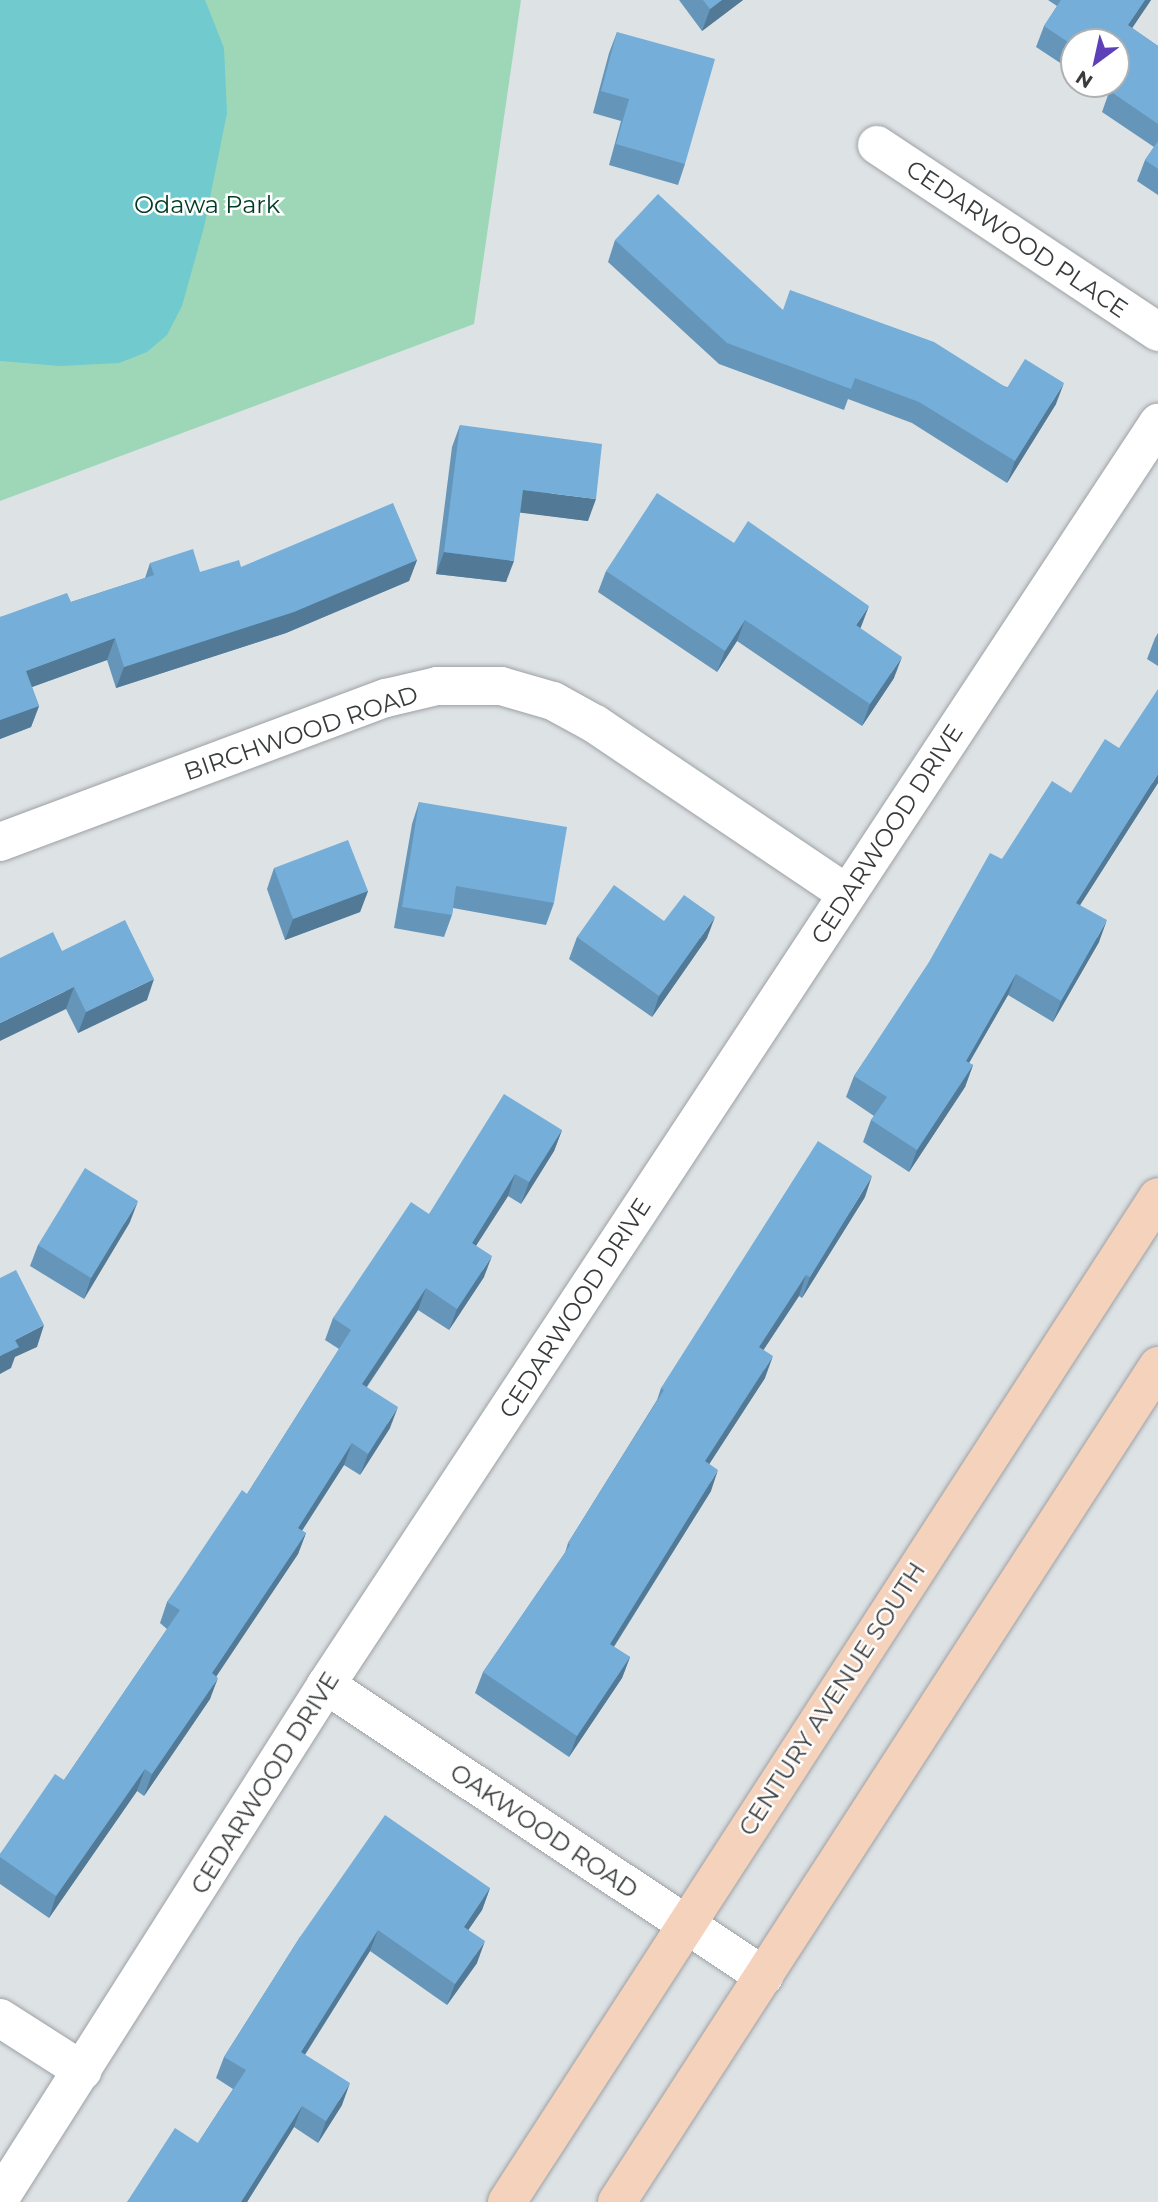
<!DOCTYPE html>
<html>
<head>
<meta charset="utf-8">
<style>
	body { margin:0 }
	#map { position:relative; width:1158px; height:2202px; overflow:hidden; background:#dde2e5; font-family:Montserrat,sans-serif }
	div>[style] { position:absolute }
	.green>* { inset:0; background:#9dd7b8 }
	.water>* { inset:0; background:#71cacd }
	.roads { filter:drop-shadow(0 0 2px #9da1a4) drop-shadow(0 0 2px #9da1a4) }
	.street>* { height:38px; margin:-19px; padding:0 19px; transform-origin:19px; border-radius:19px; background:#fff }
	.secondary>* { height:38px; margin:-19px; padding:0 19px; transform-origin:19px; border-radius:19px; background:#f4d2bc }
	.wall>* { inset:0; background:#6596ba }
	.shaded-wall>* { inset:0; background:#527a97 }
	.building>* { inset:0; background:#75aed8 }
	span { translate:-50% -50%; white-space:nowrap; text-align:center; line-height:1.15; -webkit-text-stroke:5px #fff; paint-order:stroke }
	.park-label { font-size:24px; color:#013c26 }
	.street-label { font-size:24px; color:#383a3b }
	.north { position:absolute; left:1060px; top:28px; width:70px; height:70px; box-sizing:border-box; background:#fff; border:2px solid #afb0b1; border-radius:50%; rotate:213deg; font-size:19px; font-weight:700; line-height:28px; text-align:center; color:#383a3b }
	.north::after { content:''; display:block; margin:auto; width:24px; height:32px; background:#5d40b8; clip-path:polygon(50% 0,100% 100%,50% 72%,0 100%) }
</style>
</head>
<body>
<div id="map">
	<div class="green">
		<i style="clip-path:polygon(0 0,521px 0,474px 324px,0 501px)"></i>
	</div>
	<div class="water">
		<i style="clip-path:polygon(0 0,205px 0,224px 48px,227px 113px,204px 227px,182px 306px,167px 335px,147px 352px,119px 363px,60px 366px,0 361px)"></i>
	</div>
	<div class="roads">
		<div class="street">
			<i style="left:877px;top:145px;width:338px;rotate:33.6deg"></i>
			<i style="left:0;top:842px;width:412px;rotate:-20.5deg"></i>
			<i style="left:386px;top:698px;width:52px;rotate:-13.2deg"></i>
			<i style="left:437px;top:686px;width:64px"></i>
			<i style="left:501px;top:686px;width:54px;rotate:16.1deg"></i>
			<i style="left:553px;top:701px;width:48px;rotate:28.7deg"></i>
			<i style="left:595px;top:724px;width:304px;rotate:34deg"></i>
			<i style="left:326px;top:1685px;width:526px;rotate:33.6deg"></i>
			<i style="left:0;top:2018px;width:98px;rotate:32.6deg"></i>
			<i style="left:0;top:2198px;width:608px;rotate:-57.56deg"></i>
			<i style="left:326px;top:1685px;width:1512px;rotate:-56.6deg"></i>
		</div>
		<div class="secondary">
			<i style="left:507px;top:2202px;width:1197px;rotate:-57.07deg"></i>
			<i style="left:617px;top:2202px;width:996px;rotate:-57.09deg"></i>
		</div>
	</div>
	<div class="wall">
		<i style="clip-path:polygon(679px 0,743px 0,702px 31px)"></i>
		<i style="clip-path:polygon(1048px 0,1151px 0,1132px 28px,1158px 46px,1158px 195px,1137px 181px,1145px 160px,1154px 147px,1102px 112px,1108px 95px,1091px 84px,1116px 84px,1116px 42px,1074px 42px,1074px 72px,1036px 47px,1044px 26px,1057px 6px)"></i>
		<i style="clip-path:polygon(617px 32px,685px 164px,678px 185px,609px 165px,621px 121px,593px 113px,609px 53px)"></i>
		<i style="clip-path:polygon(615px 240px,783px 310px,1056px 404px,1007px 483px,912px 423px,848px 399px,844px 410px,719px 364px,608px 262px)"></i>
		<i style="clip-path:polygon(460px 425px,588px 521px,520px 512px,506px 582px,436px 574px,452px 447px)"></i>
		<i style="clip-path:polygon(417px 560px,409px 581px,286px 633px,116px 688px,107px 660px,32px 687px,39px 706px,31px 727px,0 739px,0 617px,71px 602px,145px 578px,150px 563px,200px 572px,241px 567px)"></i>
		<i style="clip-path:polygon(606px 571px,860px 628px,894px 678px,862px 726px,737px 641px,717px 672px,598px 592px)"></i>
		<i style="clip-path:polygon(1158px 633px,1158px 666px,1147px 659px,1155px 638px)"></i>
		<i style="clip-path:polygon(1158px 783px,1080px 905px,1099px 942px,1053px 1022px,1008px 995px,969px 1063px,973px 1065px,965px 1087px,909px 1172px,863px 1142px,871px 1120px,874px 1116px,846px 1097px,854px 1076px,1002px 859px,1071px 793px)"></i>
		<i style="clip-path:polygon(419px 802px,554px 903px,546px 925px,453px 908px,452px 915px,444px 937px,394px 928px,412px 824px)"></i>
		<i style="clip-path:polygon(274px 868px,368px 891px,360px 912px,285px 940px,267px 889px)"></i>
		<i style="clip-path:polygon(577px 937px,707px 938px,652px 1017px,569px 959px)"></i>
		<i style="clip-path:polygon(62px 951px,147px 1000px,78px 1033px,66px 1009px)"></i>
		<i style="clip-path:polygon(562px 1130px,554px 1151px,521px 1204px,508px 1196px,476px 1246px,484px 1277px,449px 1330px,418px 1310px,367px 1387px,390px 1428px,360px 1475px,344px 1465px,302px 1531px,306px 1533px,298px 1554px,216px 1676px,210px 1699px,144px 1796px,137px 1791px,49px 1918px,0 1884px,0 1854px,64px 1780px,167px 1629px,160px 1623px,167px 1602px,247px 1494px,339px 1349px,325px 1340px,333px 1318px,429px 1214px)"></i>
		<i style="clip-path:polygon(865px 1197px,802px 1298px,799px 1296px,763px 1350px,765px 1378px,709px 1464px,711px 1491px,614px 1647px,630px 1657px,622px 1678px,569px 1757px,475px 1693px,483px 1672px,565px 1553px,568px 1543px,657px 1400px,661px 1388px)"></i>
		<i style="clip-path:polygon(130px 1222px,84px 1299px,30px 1266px,38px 1245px)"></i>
		<i style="clip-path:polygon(490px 1888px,482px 1910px,468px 1930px,477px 1963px,447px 2005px,370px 1951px,305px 2055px,342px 2105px,318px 2143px,294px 2127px,247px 2202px,127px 2202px,198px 2143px,233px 2089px,216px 2078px,224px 2057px,300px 1937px)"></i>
	</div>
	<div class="shaded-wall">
		<i style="clip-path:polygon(722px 0,743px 0,702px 31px,710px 9px)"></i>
		<i style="clip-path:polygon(1145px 0,1151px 0,1120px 46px,1128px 25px)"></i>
		<i style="clip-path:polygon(1064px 383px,1056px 404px,1007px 483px,1015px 461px)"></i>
		<i style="clip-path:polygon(523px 490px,596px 499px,588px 521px,515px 512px)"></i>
		<i style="clip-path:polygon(444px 552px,514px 561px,506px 582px,436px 574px)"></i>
		<i style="clip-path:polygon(417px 560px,409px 581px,286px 633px,116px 688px,124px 667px)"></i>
		<i style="clip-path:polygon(869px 606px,861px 627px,848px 646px,856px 625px)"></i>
		<i style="clip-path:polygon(745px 620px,737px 641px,717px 672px,725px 651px)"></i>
		<i style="clip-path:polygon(115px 638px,107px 660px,18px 692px,26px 671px)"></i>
		<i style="clip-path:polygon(902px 657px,894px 678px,862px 726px,870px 704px)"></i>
		<i style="clip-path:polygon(39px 706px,31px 727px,0 739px,0 720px)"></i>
		<i style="clip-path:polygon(1158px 774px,1158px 783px,1068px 924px,1076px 903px)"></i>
		<i style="clip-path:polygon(368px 891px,360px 912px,285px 940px,293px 919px)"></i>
		<i style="clip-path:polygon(715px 917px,707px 938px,652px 1017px,659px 996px)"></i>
		<i style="clip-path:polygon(1107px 920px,1099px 942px,1053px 1022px,1061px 1001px)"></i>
		<i style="clip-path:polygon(1016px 974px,1008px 995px,958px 1082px,966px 1061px)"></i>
		<i style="clip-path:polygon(154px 979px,147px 1000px,78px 1033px,86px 1012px)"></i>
		<i style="clip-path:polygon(74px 987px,66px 1009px,0 1041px,0 1023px)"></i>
		<i style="clip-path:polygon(973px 1065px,965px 1087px,909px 1172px,917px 1150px)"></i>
		<i style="clip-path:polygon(562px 1130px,554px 1151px,521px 1204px,529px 1182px)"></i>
		<i style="clip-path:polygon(515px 1174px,508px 1196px,464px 1264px,472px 1243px)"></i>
		<i style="clip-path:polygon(872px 1176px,865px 1197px,802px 1298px,810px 1277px)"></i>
		<i style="clip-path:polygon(138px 1201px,130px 1222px,84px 1299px,91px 1278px)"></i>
		<i style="clip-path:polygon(492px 1256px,484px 1277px,449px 1330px,457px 1309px)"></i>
		<i style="clip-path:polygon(806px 1275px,799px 1296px,751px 1369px,759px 1347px)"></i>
		<i style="clip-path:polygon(426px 1288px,418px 1310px,354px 1405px,362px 1384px)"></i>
		<i style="clip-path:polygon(44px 1325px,37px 1347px,15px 1357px,11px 1368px,0 1374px,0 1356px,15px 1340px)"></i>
		<i style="clip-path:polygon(773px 1356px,765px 1378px,697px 1483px,705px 1461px)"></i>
		<i style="clip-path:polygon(398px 1407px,390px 1428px,360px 1475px,368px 1454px)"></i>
		<i style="clip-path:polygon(352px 1443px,344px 1465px,290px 1549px,298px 1528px)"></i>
		<i style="clip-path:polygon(718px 1470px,711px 1491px,602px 1665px,610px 1644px)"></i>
		<i style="clip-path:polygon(306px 1533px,298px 1554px,204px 1695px,212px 1673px)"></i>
		<i style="clip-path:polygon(630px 1657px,622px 1678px,569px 1757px,577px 1736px)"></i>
		<i style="clip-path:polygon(218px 1678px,210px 1699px,144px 1796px,152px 1774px)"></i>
		<i style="clip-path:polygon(145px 1769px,137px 1791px,49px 1918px,56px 1896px)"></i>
		<i style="clip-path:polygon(490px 1888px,482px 1910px,456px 1948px,464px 1927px)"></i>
		<i style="clip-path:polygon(378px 1930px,370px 1951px,293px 2073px,301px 2052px)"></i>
		<i style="clip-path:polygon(485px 1941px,477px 1963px,447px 2005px,455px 1984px)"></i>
		<i style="clip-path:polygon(350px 2083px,342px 2105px,318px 2143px,326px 2121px)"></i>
		<i style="clip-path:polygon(302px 2106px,294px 2127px,247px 2202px,241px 2202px)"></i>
	</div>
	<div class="building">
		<i style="clip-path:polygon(703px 0,722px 0,710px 9px)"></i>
		<i style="clip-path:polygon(1061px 0,1145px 0,1128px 25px,1158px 46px,1158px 124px,1110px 91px,1115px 84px,1116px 84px,1116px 82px,1120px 76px,1116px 74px,1116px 42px,1074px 42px,1074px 46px,1044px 26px)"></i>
		<i style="clip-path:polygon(617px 32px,715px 59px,685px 164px,616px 144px,629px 99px,601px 91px)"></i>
		<i style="clip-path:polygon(1158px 141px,1158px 169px,1145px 160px)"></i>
		<i style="clip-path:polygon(658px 194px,783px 310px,790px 290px,934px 342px,1007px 388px,1025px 359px,1064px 383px,1015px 461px,919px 402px,855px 378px,851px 389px,727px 343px,615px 240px)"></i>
		<i style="clip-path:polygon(460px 425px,602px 444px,596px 499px,523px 490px,514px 561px,444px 552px)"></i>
		<i style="clip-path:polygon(657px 493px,734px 543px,748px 521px,869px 606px,856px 625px,902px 657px,870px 704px,745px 620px,725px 651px,606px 571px)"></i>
		<i style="clip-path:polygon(393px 503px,417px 560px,294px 612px,124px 667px,115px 638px,26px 671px,39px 706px,0 720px,0 617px,67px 593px,71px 602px,154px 575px,150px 563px,193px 549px,200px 572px,239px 560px,241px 567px)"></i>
		<i style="clip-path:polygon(1158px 689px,1158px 774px,1076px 903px,1107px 920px,1061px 1001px,1016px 974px,966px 1061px,973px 1065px,917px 1150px,871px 1120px,887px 1097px,854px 1076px,929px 962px,990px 853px,1002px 859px,1052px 781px,1071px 793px,1105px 739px,1119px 748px)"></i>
		<i style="clip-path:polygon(419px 802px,567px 827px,554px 903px,456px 886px,452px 915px,402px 907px)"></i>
		<i style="clip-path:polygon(348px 840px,368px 891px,293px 919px,274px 868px)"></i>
		<i style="clip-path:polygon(614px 885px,664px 921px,684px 895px,715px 917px,659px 996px,577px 937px)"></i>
		<i style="clip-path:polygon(125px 920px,154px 979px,86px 1012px,74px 987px,0 1023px,0 958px,53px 932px,62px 951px)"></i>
		<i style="clip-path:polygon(504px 1094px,562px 1130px,529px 1182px,515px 1174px,472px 1243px,492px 1256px,457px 1309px,426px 1288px,362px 1384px,398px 1407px,368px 1454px,352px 1443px,298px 1528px,306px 1533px,212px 1673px,218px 1678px,152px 1774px,145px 1769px,56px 1896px,0 1857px,0 1854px,55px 1774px,64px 1780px,180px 1610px,167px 1602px,242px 1490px,247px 1494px,351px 1330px,333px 1318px,411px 1202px,429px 1214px)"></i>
		<i style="clip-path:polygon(818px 1141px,872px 1176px,810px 1277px,806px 1275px,759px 1347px,773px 1356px,705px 1461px,718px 1470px,610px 1644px,630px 1657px,577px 1736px,483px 1672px,570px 1545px,568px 1543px,664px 1390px,661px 1388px)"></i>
		<i style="clip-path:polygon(85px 1168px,138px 1201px,91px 1278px,38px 1245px)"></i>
		<i style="clip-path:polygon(16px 1270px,44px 1325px,15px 1340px,19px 1347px,0 1356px,0 1278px)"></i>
		<i style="clip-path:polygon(385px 1815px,490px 1888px,464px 1927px,485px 1941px,455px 1984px,378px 1930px,301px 2052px,350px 2083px,326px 2121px,302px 2106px,241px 2202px,127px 2202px,175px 2128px,198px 2143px,246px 2070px,224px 2057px,300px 1937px)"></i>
	</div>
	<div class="park-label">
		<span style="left:207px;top:205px">Odawa Park</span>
	</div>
	<div class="street-label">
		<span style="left:1017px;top:239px;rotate:34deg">CEDARWOOD PLACE</span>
		<span style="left:301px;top:733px;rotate:-19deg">BIRCHWOOD ROAD</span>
		<span style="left:887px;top:834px;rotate:-57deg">CEDARWOOD DRIVE</span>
		<span style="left:575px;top:1308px;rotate:-57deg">CEDARWOOD DRIVE</span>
		<span style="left:832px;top:1699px;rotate:-57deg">CENTURY AVENUE SOUTH</span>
		<span style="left:265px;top:1783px;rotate:-58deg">CEDARWOOD DRIVE</span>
		<span style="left:544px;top:1831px;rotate:34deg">OAKWOOD ROAD</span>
	</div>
	<div class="north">N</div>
</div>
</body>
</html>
